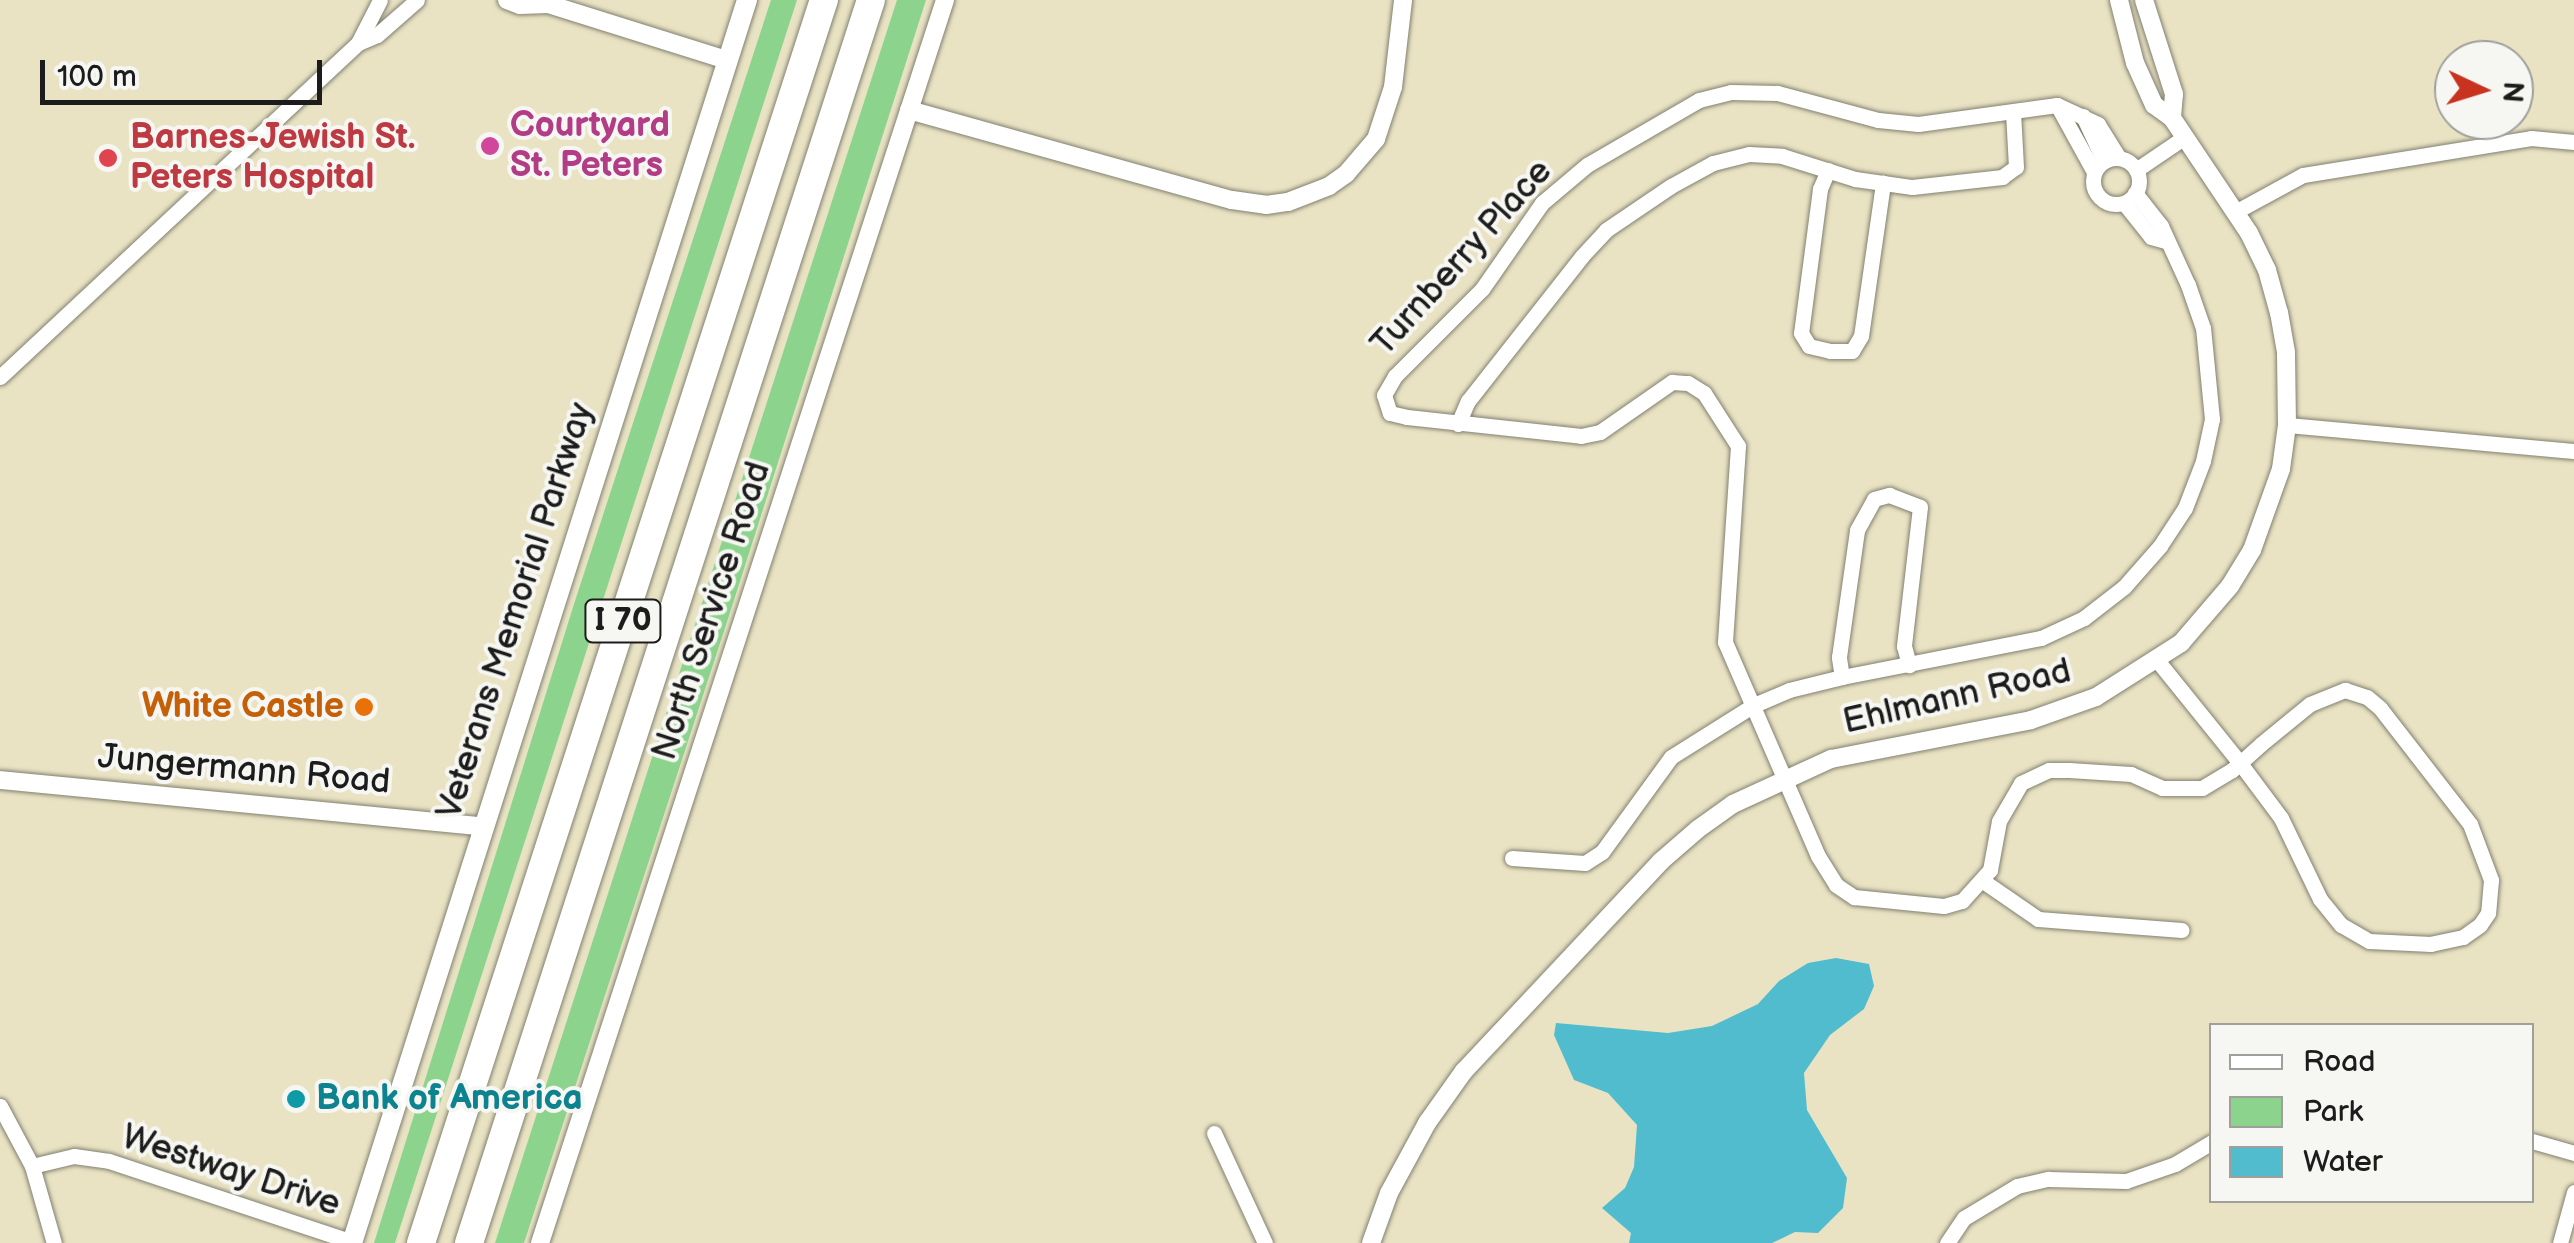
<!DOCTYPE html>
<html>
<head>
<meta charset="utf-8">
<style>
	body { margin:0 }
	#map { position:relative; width:2574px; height:1243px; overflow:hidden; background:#e9e3c4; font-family:"Balsamiq Sans",sans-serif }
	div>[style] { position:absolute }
	.green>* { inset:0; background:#8cd48e }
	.water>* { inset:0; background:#52bccf }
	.roads { filter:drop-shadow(0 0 2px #828070) drop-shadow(0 0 2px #828070) }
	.minor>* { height:15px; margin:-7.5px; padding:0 7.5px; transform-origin:7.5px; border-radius:7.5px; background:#fff }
	.minor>.ring { margin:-7.5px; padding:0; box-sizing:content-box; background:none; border:15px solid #fff; border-radius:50% }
	.tertiary>* { height:18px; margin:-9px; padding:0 9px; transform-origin:9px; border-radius:9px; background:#fff }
	.secondary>* { height:20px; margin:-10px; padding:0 10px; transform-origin:10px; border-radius:10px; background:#fff }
	.motorway>* { height:28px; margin:-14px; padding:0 14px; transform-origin:14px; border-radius:14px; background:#fff }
	.dots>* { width:28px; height:28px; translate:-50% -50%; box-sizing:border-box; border:5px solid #f6f6f2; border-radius:50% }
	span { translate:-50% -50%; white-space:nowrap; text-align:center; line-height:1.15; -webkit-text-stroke:8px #f6f6f2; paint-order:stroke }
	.shield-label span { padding:2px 8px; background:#f6f6f2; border:2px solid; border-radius:8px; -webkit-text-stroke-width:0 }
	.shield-label { font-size:32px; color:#1c1c1c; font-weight:700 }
	.hotel-label { font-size:35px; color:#b23c85; font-weight:700 }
	.left { translate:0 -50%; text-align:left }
	.health-label { font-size:35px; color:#be3a42; font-weight:700 }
	.street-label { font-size:35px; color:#1c1c1c }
	.food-label { font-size:35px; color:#c56008; font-weight:700 }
	.right { translate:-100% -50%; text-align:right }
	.culture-label { font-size:35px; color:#0d838f; font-weight:700 }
	.legend { position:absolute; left:2209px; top:1023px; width:325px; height:180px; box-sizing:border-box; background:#f6f6f2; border:2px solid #9f9f9c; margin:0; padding:12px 18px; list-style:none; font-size:30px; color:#1c1c1c }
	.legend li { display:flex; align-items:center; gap:20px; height:50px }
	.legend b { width:50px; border:2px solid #9f9f9c }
	.north { position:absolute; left:2434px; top:40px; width:100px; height:100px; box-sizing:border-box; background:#f6f6f2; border:2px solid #9f9f9c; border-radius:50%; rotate:94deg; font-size:28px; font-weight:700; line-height:40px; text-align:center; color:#1c1c1c }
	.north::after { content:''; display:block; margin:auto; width:35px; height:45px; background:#c8321e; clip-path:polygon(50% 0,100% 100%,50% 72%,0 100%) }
	.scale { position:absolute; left:40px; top:60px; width:282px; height:45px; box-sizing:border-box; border:5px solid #1c1c1c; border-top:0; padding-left:12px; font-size:30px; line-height:35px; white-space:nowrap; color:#1c1c1c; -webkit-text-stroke:8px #f6f6f2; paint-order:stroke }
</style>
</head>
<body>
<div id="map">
	<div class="green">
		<i style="clip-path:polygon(771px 0,797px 0,395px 1243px,374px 1243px,574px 604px)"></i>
		<i style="clip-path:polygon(897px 0,926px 0,726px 625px,524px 1243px,495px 1243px)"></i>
	</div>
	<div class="water">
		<i style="clip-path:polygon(1836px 958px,1869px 964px,1874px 986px,1864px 1009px,1830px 1035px,1804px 1073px,1807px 1110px,1847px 1178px,1843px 1208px,1818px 1233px,1795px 1232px,1772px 1243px,1629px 1243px,1631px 1233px,1602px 1208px,1625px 1188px,1634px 1167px,1637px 1125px,1608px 1093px,1574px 1080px,1554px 1035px,1556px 1023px,1668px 1033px,1712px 1026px,1758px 1004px,1779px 981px,1808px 963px)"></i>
	</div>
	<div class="roads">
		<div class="minor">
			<i style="left:358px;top:43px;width:48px;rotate:-62.9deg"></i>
			<i style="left:2057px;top:105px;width:77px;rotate:61.1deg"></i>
			<i style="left:2083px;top:116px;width:50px;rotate:65deg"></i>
			<i style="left:2119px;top:158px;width:40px;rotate:-122deg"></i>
			<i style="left:2098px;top:124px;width:45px;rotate:-155.1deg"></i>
			<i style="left:2057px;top:105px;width:140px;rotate:172.2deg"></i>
			<i style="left:1918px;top:124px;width:40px;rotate:-174.3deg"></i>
			<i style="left:1878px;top:120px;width:105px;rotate:-165deg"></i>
			<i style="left:1777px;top:93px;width:46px;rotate:-178.8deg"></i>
			<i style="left:1731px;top:92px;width:33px;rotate:166deg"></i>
			<i style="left:1699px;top:100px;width:129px;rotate:149.9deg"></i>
			<i style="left:1587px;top:165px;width:59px;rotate:139.8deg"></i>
			<i style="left:1542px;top:203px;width:105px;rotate:124.9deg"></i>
			<i style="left:1482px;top:289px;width:123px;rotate:135deg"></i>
			<i style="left:1395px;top:376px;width:22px;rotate:120deg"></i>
			<i style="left:1384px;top:395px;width:19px;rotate:72deg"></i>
			<i style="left:1390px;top:413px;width:17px;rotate:13deg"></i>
			<i style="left:1407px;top:417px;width:175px;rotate:6.2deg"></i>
			<i style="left:1581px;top:436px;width:19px;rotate:-12deg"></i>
			<i style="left:1600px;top:432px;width:88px;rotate:-34.8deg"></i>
			<i style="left:1672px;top:382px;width:16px;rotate:4deg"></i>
			<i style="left:1688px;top:383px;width:19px;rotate:32deg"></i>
			<i style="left:1704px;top:393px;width:63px;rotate:57.3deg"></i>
			<i style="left:1738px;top:446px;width:196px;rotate:93.8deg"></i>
			<i style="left:1725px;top:642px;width:233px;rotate:66.5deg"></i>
			<i style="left:1818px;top:856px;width:34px;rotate:58deg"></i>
			<i style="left:1836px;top:885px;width:22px;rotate:34deg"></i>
			<i style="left:1854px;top:897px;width:90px;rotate:5.7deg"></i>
			<i style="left:1944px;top:906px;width:19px;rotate:-16deg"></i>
			<i style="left:1962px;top:901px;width:42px;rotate:-47.9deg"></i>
			<i style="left:1990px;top:870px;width:50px;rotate:-79.6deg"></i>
			<i style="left:1999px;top:821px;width:44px;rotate:-59.9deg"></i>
			<i style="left:2021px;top:783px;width:31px;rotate:-25deg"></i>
			<i style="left:2049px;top:770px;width:20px"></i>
			<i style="left:2069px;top:770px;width:62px;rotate:3.7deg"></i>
			<i style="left:2131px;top:774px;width:34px;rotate:24deg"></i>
			<i style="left:2162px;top:788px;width:40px"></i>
			<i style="left:2202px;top:788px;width:35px;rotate:-31deg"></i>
			<i style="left:2232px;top:770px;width:11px;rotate:-41deg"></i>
			<i style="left:2240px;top:763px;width:28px;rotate:-42deg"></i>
			<i style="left:2261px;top:744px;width:63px;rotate:-39.2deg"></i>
			<i style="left:2310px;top:704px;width:38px;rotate:-22deg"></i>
			<i style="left:2345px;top:690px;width:23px;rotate:18deg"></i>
			<i style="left:2367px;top:697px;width:17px;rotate:40deg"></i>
			<i style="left:2380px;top:708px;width:147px;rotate:52.2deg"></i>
			<i style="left:2470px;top:824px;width:60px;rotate:69.4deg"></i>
			<i style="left:2491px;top:880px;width:33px;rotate:95deg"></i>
			<i style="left:2488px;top:913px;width:14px;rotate:124deg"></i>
			<i style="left:2480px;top:925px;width:21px;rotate:145deg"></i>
			<i style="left:2463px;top:937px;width:33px;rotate:168deg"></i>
			<i style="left:2431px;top:944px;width:62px;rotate:-177.2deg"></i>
			<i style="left:2369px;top:941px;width:32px;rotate:-150deg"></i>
			<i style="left:2341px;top:925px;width:33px;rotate:-129deg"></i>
			<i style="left:2320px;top:899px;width:90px;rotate:-115.7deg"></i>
			<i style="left:2281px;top:818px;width:69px;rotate:-126.7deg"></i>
			<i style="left:2240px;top:763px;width:132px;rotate:-128.9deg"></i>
			<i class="ring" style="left:2093px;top:158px;width:31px;height:31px"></i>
			<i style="left:1828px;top:170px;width:21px;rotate:113deg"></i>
			<i style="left:1820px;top:189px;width:145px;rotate:97.5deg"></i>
			<i style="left:1801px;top:333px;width:15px;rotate:58deg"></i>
			<i style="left:1809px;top:346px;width:22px;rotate:13deg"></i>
			<i style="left:1830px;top:351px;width:22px"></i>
			<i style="left:1852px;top:351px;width:17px;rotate:-59deg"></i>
			<i style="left:1861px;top:336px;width:155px;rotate:-81.8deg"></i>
			<i style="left:2136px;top:170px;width:57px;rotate:-34.2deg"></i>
			<i style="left:2124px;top:203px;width:43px;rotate:51.5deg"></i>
			<i style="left:2151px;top:237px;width:15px;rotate:16deg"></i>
			<i style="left:2235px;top:212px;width:77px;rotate:-28.6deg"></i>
			<i style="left:2303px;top:175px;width:231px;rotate:-9.2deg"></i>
			<i style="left:2531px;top:138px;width:43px;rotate:5.3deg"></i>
			<i style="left:0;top:377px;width:490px;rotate:-43deg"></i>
			<i style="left:358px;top:43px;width:21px;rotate:-23deg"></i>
			<i style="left:377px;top:35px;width:53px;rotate:-41.2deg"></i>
			<i style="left:1458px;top:424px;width:25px;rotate:-67deg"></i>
			<i style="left:1468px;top:401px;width:184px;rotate:-51.8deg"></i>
			<i style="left:1582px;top:256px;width:35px;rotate:-47deg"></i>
			<i style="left:1606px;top:230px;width:78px;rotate:-34.1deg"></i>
			<i style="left:1671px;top:186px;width:48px;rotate:-28.7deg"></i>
			<i style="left:1713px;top:163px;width:37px;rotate:-14deg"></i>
			<i style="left:1749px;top:154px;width:33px;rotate:3deg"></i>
			<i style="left:1782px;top:156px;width:77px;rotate:17.5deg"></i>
			<i style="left:1855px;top:179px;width:58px;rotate:8deg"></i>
			<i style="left:1912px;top:187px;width:91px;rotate:-6.3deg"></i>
			<i style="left:2002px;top:177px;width:17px;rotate:-36deg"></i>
			<i style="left:2016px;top:167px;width:55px;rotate:-93.1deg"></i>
			<i style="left:2287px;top:425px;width:288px;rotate:5.2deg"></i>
			<i style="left:1842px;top:677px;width:20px;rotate:-99deg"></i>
			<i style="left:1839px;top:657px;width:128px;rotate:-81.9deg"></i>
			<i style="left:1857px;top:530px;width:35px;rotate:-61deg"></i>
			<i style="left:1874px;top:499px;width:16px;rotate:-15deg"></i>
			<i style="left:1889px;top:495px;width:33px;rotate:21deg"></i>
			<i style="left:1920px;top:507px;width:140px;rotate:96.6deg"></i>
			<i style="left:1904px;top:646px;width:20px;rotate:75deg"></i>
			<i style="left:1512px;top:858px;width:73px;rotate:3.9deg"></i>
			<i style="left:1585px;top:863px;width:20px;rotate:-33deg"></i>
			<i style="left:1602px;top:852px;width:117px;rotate:-54deg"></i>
			<i style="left:1671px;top:757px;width:98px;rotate:-32.1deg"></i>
			<i style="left:1754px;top:705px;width:38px;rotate:-23deg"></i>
			<i style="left:1789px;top:690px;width:55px;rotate:-13.8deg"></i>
			<i style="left:1842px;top:677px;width:203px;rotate:-11.1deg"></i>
			<i style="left:2041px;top:638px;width:47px;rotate:-24.9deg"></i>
			<i style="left:2084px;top:618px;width:51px;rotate:-37.8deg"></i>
			<i style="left:2124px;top:587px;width:55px;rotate:-48.7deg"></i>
			<i style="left:2160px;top:546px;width:45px;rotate:-56.7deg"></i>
			<i style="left:2185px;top:508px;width:50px;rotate:-69deg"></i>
			<i style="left:2203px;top:461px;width:43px;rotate:-77.9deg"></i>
			<i style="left:2212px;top:419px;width:91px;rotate:-95.6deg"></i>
			<i style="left:2203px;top:328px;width:46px;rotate:-109.2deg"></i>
			<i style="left:2188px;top:285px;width:65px;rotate:-114.6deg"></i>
			<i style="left:2161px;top:226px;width:42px;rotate:-128.2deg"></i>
			<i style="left:1983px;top:881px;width:67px;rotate:34.6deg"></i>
			<i style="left:2038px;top:919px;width:144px;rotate:4.4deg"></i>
			<i style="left:0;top:1106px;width:68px;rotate:61.9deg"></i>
			<i style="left:32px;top:1166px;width:80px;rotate:74.1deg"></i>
			<i style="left:1214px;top:1133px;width:121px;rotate:65.1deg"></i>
			<i style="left:2532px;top:1141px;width:44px;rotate:15.9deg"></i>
			<i style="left:32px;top:1166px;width:43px;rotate:-13.4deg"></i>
			<i style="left:74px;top:1156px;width:35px;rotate:8deg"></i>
			<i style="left:109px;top:1161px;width:256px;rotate:18.4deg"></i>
			<i style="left:1947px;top:1243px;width:30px;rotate:-56deg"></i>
			<i style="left:1964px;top:1218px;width:62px;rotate:-31.1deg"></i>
			<i style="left:2017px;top:1186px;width:32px;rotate:-13deg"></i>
			<i style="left:2048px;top:1179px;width:78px;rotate:1.5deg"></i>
			<i style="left:2126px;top:1181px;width:52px;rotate:-19.1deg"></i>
			<i style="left:2175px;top:1164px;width:43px;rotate:-30.7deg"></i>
			<i style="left:2560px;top:1243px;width:53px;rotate:-74.6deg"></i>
		</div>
		<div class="tertiary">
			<i style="left:507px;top:0;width:14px;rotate:21deg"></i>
			<i style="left:520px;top:5px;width:28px;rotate:-2deg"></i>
			<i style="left:548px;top:4px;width:188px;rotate:17.4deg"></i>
			<i style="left:2144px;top:0;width:99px;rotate:72.3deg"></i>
			<i style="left:2174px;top:94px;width:24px;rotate:95deg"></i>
			<i style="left:909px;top:110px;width:335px;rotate:15.6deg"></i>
			<i style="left:1232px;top:200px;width:34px;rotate:8deg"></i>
			<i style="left:1266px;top:205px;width:22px;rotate:-8deg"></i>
			<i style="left:1288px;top:202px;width:44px;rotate:-21.3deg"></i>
			<i style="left:1329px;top:186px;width:21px;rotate:-35deg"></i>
			<i style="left:1346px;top:174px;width:46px;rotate:-49.4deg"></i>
			<i style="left:1376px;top:139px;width:55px;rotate:-71.9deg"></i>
			<i style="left:1393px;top:87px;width:88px;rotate:-83.4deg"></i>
			<i style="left:0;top:780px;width:484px;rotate:5.5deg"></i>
			<i style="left:540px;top:1243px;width:1307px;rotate:-71.95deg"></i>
			<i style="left:1371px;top:1243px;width:53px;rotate:-70.2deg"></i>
			<i style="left:1389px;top:1193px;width:80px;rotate:-61.5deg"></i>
			<i style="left:1427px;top:1123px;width:64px;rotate:-54.6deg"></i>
			<i style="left:1464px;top:1071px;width:287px;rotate:-46.8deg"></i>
			<i style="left:1660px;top:862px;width:50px;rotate:-41deg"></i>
			<i style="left:1698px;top:829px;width:43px;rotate:-35.5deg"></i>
			<i style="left:1733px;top:804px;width:108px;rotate:-24.7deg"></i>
			<i style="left:1831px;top:759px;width:204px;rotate:-11deg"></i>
			<i style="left:2031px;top:720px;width:69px;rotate:-19.5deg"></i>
			<i style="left:2096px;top:697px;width:101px;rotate:-32.4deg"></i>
			<i style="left:2181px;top:643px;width:75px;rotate:-49.3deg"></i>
			<i style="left:2230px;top:586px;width:42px;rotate:-58.6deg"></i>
			<i style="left:2252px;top:550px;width:86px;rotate:-70.3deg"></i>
			<i style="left:2281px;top:469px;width:44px;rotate:-82.2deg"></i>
			<i style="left:2287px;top:425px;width:73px;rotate:-90.8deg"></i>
			<i style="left:2286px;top:352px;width:40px;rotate:-100deg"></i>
			<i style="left:2279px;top:313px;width:45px;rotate:-105.6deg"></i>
			<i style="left:2267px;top:270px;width:41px;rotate:-115.9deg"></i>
			<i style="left:2249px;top:233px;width:138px;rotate:-123.8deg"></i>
			<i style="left:2172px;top:118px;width:22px;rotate:-144deg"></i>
			<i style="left:2154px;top:105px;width:46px;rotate:-114.3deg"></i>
			<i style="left:2135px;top:63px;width:65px;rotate:-104.3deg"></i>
		</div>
		<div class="secondary">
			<i style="left:352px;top:1243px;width:1304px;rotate:-72.37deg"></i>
		</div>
		<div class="motorway">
			<i style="left:421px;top:1243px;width:1307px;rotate:-72.04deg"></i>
			<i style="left:469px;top:1243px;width:1306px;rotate:-72.08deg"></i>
		</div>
	</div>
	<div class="dots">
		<i style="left:490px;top:146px;background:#d1479c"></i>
		<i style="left:108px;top:158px;background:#e0444e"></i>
		<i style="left:364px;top:707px;background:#e8710a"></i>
		<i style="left:296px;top:1099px;background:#0f9aa8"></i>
	</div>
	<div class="shield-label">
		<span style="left:623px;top:621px">I 70</span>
	</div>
	<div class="hotel-label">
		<span class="left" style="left:510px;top:146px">Courtyard<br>St. Peters</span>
	</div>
	<div class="health-label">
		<span class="left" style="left:130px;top:158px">Barnes-Jewish St.<br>Peters Hospital</span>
	</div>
	<div class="street-label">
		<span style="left:1462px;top:258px;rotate:-48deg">Turnberry Place</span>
		<span style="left:516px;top:611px;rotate:-72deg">Veterans Memorial Parkway</span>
		<span style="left:712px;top:611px;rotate:-72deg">North Service Road</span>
		<span style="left:1957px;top:697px;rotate:-13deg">Ehlmann Road</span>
		<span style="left:244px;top:770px;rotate:5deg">Jungermann Road</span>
		<span style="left:231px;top:1171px;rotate:18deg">Westway Drive</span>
	</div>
	<div class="food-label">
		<span class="right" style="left:344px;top:707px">White Castle</span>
	</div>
	<div class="culture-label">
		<span class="left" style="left:316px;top:1099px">Bank of America</span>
	</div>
	<ul class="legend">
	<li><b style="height:12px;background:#fff"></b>Road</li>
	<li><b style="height:28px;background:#8cd48e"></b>Park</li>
	<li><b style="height:28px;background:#52bccf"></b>Water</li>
	</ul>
	<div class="north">N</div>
	<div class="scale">100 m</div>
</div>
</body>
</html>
